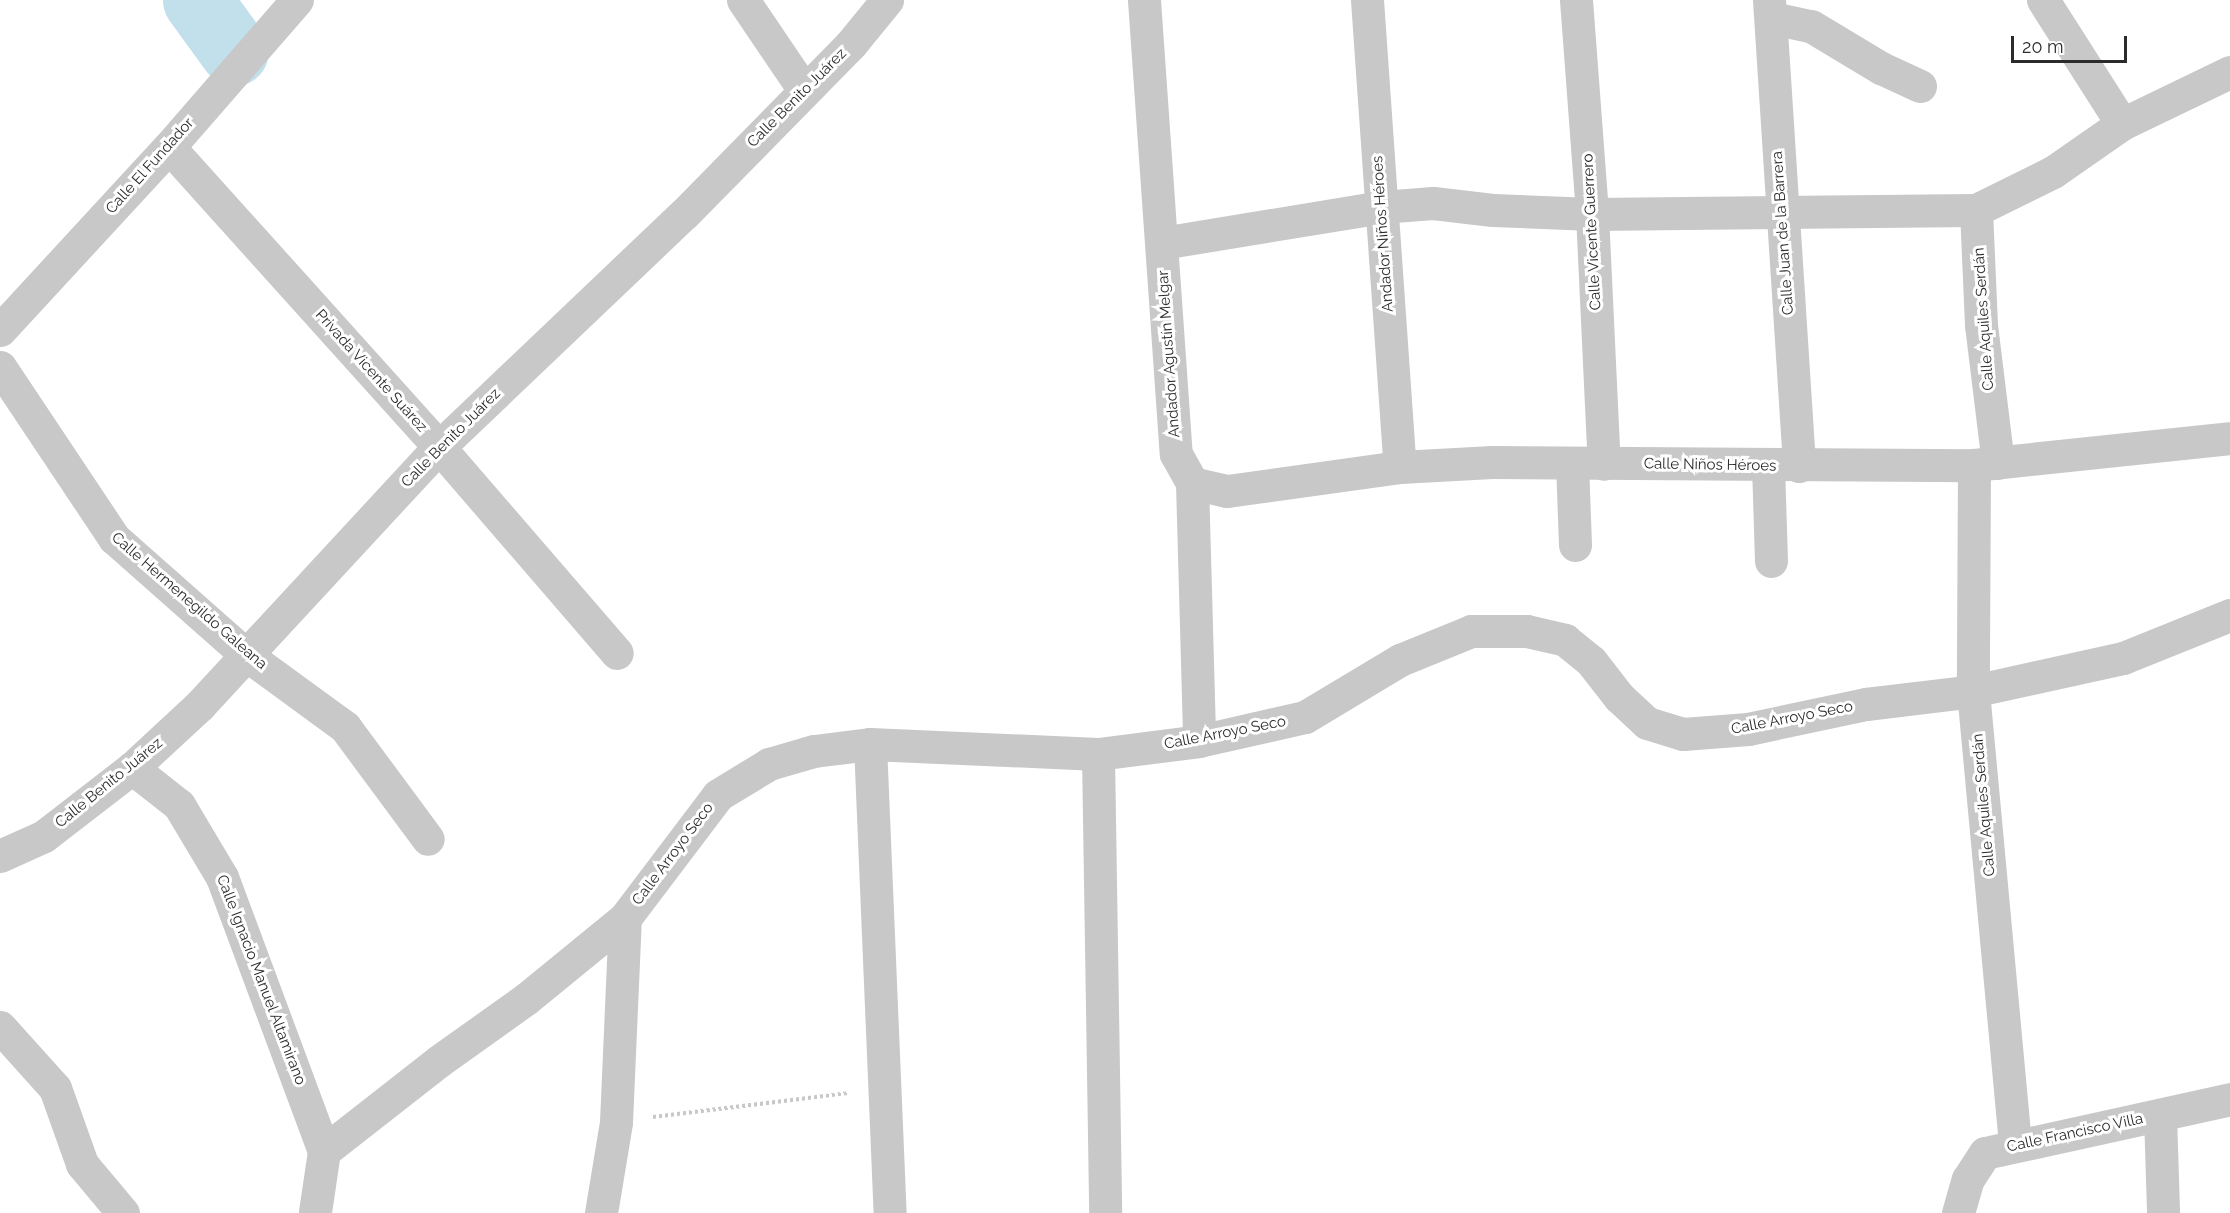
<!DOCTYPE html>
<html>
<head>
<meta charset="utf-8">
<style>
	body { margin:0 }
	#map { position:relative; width:2230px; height:1213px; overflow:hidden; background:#fff; font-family:Raleway,sans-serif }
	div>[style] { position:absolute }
	.river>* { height:69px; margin:-34.5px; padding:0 34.5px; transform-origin:34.5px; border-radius:34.5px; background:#c2dfec }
	.path>* { height:4px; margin-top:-2px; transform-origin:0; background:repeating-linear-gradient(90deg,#c8c8c8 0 3px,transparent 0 6px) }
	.minor>* { height:33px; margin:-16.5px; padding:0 16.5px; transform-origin:16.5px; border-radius:16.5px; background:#c8c8c8 }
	span { translate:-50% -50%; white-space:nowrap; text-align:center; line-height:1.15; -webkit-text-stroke:6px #fff; paint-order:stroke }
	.street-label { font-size:15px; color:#2b2b2b }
	.scale { position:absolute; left:2011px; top:36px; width:116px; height:27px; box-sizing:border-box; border:3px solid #2b2b2b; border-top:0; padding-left:8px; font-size:18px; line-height:21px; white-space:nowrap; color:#2b2b2b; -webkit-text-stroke:4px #fff; paint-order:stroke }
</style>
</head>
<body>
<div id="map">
	<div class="river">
		<i style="left:197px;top:0;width:63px;rotate:54deg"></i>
	</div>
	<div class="path">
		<i style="left:653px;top:1117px;width:196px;rotate:-7deg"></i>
	</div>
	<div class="minor">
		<i style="left:743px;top:0;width:109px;rotate:55.9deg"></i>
		<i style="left:1144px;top:0;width:455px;rotate:86deg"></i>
		<i style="left:1176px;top:454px;width:33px;rotate:61deg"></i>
		<i style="left:1192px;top:483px;width:258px;rotate:88.4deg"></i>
		<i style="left:1367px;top:0;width:468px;rotate:86deg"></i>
		<i style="left:1576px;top:0;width:215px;rotate:85.7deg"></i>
		<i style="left:1592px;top:214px;width:250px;rotate:87.3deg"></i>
		<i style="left:1769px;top:0;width:467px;rotate:86.3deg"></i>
		<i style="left:2043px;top:0;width:147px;rotate:57.5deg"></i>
		<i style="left:1772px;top:18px;width:40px;rotate:12deg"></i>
		<i style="left:1811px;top:26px;width:82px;rotate:31deg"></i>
		<i style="left:1881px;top:68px;width:43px;rotate:24.8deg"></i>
		<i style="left:169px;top:147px;width:404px;rotate:48deg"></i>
		<i style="left:439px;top:447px;width:272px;rotate:49.2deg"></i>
		<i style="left:1976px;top:210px;width:115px;rotate:87.5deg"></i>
		<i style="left:1981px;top:325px;width:139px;rotate:83deg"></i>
		<i style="left:1162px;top:243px;width:222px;rotate:-9.3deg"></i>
		<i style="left:1381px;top:207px;width:52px;rotate:-4.4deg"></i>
		<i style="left:1433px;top:203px;width:60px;rotate:6.7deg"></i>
		<i style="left:1493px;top:210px;width:99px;rotate:2.3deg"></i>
		<i style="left:1592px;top:214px;width:384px;rotate:-0.6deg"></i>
		<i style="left:1976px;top:210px;width:86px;rotate:-26.3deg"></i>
		<i style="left:2053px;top:172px;width:84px;rotate:-34.8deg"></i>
		<i style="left:2122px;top:124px;width:120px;rotate:-25.7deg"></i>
		<i style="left:0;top:330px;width:249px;rotate:-47.3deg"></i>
		<i style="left:169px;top:147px;width:195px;rotate:-49deg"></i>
		<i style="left:0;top:367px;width:206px;rotate:56.3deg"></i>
		<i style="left:114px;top:538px;width:175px;rotate:41.5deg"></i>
		<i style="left:245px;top:654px;width:124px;rotate:36.1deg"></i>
		<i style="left:345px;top:727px;width:139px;rotate:53.5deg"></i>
		<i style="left:1572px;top:463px;width:82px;rotate:87.9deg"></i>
		<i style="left:1768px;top:465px;width:96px;rotate:88.2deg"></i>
		<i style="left:1974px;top:465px;width:226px;rotate:90.3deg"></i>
		<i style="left:1973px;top:691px;width:455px;rotate:84.7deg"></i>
		<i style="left:1192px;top:483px;width:36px;rotate:13deg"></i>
		<i style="left:1227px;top:491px;width:175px;rotate:-7.9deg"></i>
		<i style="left:1400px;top:467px;width:92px;rotate:-3.1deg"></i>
		<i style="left:1492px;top:462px;width:482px;rotate:0.4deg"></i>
		<i style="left:1974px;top:465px;width:257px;rotate:-6deg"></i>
		<i style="left:870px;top:744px;width:469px;rotate:87.6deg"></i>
		<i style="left:1098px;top:754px;width:459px;rotate:89.1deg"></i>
		<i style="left:132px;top:768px;width:60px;rotate:38.2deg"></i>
		<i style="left:179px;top:805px;width:84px;rotate:59.2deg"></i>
		<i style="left:222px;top:877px;width:292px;rotate:69.6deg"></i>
		<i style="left:0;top:856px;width:48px;rotate:-24.4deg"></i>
		<i style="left:44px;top:836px;width:111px;rotate:-37.7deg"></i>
		<i style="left:132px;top:768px;width:93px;rotate:-42.8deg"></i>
		<i style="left:200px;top:705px;width:352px;rotate:-47.2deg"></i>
		<i style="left:439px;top:447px;width:338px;rotate:-43.6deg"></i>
		<i style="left:684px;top:214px;width:238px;rotate:-45.5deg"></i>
		<i style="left:851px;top:44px;width:57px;rotate:-50.7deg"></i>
		<i style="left:0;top:1027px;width:82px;rotate:48deg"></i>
		<i style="left:55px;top:1088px;width:81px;rotate:70.4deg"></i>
		<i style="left:82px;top:1164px;width:64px;rotate:50.1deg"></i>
		<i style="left:2160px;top:1115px;width:98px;rotate:88.2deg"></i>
		<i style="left:315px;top:1212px;width:62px;rotate:-81.6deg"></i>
		<i style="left:324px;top:1151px;width:146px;rotate:-38deg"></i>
		<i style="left:439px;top:1061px;width:107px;rotate:-35.5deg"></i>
		<i style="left:526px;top:999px;width:128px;rotate:-39.3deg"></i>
		<i style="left:625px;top:918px;width:154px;rotate:-52.9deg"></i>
		<i style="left:718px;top:795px;width:60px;rotate:-31.3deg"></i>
		<i style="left:769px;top:764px;width:47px;rotate:-16.1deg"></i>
		<i style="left:814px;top:751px;width:56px;rotate:-7.1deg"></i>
		<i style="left:870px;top:744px;width:228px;rotate:2.5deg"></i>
		<i style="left:1098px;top:754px;width:102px;rotate:-7.3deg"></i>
		<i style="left:1199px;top:741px;width:109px;rotate:-12.8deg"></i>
		<i style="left:1305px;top:717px;width:111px;rotate:-31deg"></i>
		<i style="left:1400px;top:660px;width:77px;rotate:-22.2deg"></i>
		<i style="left:1471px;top:631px;width:56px"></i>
		<i style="left:1527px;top:631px;width:39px;rotate:13deg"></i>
		<i style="left:1565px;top:640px;width:33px;rotate:39deg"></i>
		<i style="left:1591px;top:661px;width:46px;rotate:52.1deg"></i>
		<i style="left:1619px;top:697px;width:38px;rotate:43deg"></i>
		<i style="left:1647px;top:723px;width:38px;rotate:17deg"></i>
		<i style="left:1683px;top:734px;width:65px;rotate:-4.4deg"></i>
		<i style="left:1748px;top:729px;width:121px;rotate:-12deg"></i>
		<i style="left:1866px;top:704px;width:108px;rotate:-6.9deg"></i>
		<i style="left:1973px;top:691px;width:154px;rotate:-12.4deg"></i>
		<i style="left:2123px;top:658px;width:115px;rotate:-21.9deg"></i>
		<i style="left:601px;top:1213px;width:92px;rotate:-80.6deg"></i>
		<i style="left:616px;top:1122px;width:204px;rotate:-87.5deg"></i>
		<i style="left:1958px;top:1213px;width:35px;rotate:-74deg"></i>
		<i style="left:1968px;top:1179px;width:31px;rotate:-57deg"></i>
		<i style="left:1985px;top:1153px;width:251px;rotate:-12.4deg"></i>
	</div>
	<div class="street-label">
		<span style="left:797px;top:98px;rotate:-45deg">Calle Benito Juárez</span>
		<span style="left:150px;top:166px;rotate:-48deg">Calle El Fundador</span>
		<span style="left:1592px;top:232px;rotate:-93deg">Calle Vicente Guerrero</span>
		<span style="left:1783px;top:233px;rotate:-94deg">Calle Juan de la Barrera</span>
		<span style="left:1383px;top:234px;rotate:-94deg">Andador Niños Héroes</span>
		<span style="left:1984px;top:319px;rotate:-94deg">Calle Aquiles Serdán</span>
		<span style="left:1169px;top:354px;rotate:-94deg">Andador Agustín Melgar</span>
		<span style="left:371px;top:371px;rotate:48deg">Privada Vicente Suárez</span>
		<span style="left:451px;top:438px;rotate:-45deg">Calle Benito Juárez</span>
		<span style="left:1710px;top:465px;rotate:1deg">Calle Niños Héroes</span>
		<span style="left:189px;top:601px;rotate:41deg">Calle Hermenegildo Galeana</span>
		<span style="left:1792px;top:718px;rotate:-11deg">Calle Arroyo Seco</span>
		<span style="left:1225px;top:733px;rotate:-11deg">Calle Arroyo Seco</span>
		<span style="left:109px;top:783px;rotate:-39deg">Calle Benito Juárez</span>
		<span style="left:1984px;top:805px;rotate:-95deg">Calle Aquiles Serdán</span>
		<span style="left:673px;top:854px;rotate:-53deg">Calle Arroyo Seco</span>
		<span style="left:261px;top:980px;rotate:69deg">Calle Ignacio Manuel Altamirano</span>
		<span style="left:2075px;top:1133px;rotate:-12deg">Calle Francisco Villa</span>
	</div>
	<div class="scale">20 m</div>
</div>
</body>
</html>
